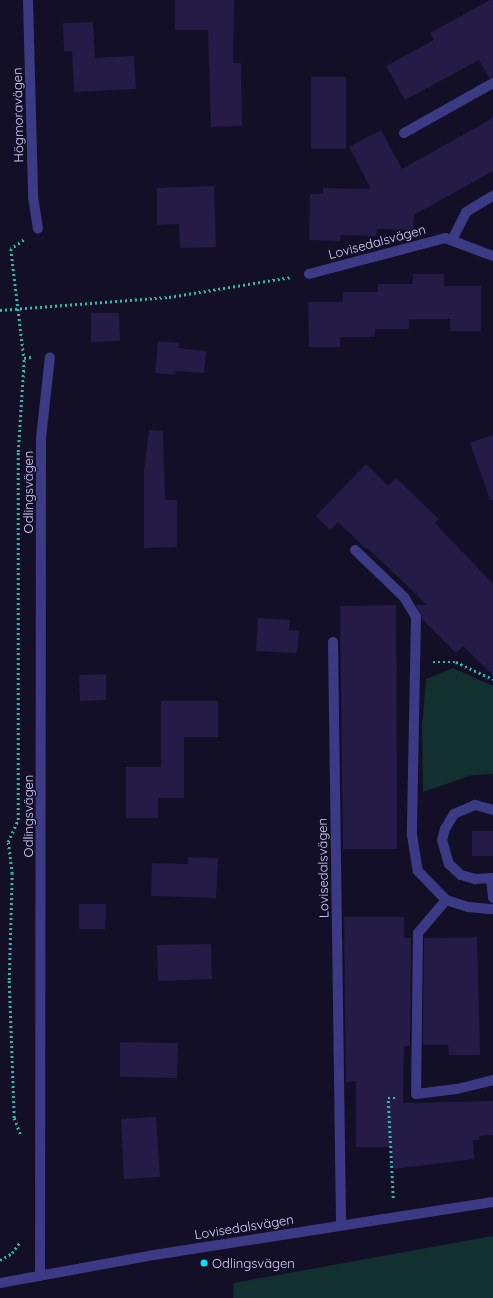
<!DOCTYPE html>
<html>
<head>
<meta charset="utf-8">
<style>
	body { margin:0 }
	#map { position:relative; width:493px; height:1298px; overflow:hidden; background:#130f26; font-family:Quicksand,sans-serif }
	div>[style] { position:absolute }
	.green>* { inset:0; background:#12302f }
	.building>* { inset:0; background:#241b47 }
	.path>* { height:2.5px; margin-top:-1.25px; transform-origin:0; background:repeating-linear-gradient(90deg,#2fb8b0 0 2px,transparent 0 5px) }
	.service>* { height:10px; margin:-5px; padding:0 5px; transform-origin:5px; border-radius:5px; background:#3d3a85 }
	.minor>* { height:10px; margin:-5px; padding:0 5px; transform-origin:5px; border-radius:5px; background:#3d3a85 }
	.dots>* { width:11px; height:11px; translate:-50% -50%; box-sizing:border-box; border:2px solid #130f26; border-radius:50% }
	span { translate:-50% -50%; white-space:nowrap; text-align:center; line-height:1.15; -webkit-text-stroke:3px #130f26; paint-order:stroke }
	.street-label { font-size:13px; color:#d9d4ff }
	.poi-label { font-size:13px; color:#d9d4ff }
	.left { translate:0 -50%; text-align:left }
</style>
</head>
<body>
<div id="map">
	<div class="green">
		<i style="clip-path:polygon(453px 668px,493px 686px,493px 774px,472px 775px,423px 792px,422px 727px,426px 679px)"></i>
		<i style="clip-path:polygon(493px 1236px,493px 1298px,233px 1298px,234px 1283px)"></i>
	</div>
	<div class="building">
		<i style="clip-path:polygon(175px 0,234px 0,233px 63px,241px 63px,242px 126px,211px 127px,208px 30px,175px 30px)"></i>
		<i style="clip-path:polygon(490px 0,493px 0,493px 77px,489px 78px,479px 60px,405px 100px,386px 66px,434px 40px,430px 33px)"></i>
		<i style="clip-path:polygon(93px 22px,95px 58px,134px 56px,136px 89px,74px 92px,72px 51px,64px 51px,63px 23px)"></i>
		<i style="clip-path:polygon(311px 77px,346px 77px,346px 149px,311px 149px)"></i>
		<i style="clip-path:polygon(493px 118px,493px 171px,414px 215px,413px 230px,377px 229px,376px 236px,341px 235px,340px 241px,309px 240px,310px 194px,323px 194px,323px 188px,371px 189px,349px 147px,381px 130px,402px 169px)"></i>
		<i style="clip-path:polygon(214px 186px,216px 247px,180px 248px,179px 224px,157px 225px,157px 188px)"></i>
		<i style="clip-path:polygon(413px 274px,444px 274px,444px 286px,481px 286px,481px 331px,450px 331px,450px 319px,409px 319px,409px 329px,375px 329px,375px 337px,340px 337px,340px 347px,309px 347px,308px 302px,343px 302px,343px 292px,378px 292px,378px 284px,413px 284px)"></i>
		<i style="clip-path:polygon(91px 313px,119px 313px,120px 341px,91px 342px)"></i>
		<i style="clip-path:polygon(158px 341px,179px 343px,178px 348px,206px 351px,204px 373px,176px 371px,175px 375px,155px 373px)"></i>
		<i style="clip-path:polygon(149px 430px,163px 431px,165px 500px,177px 500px,177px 547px,144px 548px,144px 472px)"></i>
		<i style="clip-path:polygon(493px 435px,493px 500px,490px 500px,470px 443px)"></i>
		<i style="clip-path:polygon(366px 464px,388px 486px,396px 478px,419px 500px,439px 519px,435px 523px,493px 584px,493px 675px,463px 646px,456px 653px,422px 619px,416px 605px,427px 605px,368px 548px,367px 550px,338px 522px,330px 530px,316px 516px)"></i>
		<i style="clip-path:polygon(396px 605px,397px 849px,343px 849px,340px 606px)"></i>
		<i style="clip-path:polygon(258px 618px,290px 620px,289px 630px,299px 631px,297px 653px,256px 651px)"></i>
		<i style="clip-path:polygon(106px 674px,106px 700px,80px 701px,79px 675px)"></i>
		<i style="clip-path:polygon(161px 701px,218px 701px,218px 737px,184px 737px,184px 798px,158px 798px,158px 818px,126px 818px,126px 767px,161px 767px)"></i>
		<i style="clip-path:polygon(472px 831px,493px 831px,493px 856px,472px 856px)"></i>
		<i style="clip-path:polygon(188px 857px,218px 858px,216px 898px,151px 896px,152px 863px,188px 864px)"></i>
		<i style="clip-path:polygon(79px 904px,106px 904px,105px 929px,79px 929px)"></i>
		<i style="clip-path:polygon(344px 917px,404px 917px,404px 938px,411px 938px,410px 1046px,404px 1046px,403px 1103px,493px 1101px,493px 1135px,479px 1136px,479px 1140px,473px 1140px,474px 1159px,394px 1169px,392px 1147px,356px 1147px,356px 1081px,346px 1082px)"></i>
		<i style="clip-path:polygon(477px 937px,480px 1055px,449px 1055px,448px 1045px,423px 1045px,424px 938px)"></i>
		<i style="clip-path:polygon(211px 944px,212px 979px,158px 981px,157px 945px)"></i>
		<i style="clip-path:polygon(120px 1042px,178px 1043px,177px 1078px,120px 1077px)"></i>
		<i style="clip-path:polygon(156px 1117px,160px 1177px,124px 1179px,121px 1119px)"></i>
	</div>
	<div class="path">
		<i style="left:24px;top:240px;width:16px;rotate:145deg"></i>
		<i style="left:11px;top:249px;width:110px;rotate:83.2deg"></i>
		<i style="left:24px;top:358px;width:7px;rotate:-8deg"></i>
		<i style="left:0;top:310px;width:169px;rotate:-4.4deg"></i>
		<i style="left:169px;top:297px;width:124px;rotate:-9.3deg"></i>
		<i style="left:433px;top:662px;width:23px"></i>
		<i style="left:456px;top:662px;width:41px;rotate:24.7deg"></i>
		<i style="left:20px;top:1134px;width:17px;rotate:-111deg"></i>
		<i style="left:14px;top:1118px;width:138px;rotate:-92.1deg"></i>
		<i style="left:9px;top:980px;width:106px;rotate:-88.4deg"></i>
		<i style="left:12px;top:874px;width:32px;rotate:-97deg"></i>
		<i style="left:8px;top:842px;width:24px;rotate:-66deg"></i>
		<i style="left:18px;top:820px;width:368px;rotate:-90deg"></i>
		<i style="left:18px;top:452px;width:94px;rotate:-86.3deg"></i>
		<i style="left:393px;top:1198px;width:100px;rotate:-92.9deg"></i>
		<i style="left:388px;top:1098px;width:10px"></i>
		<i style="left:0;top:1260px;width:14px;rotate:-30deg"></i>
		<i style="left:12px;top:1253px;width:14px;rotate:-54deg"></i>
	</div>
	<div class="service">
		<i style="left:404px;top:133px;width:102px;rotate:-29.3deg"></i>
		<i style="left:452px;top:240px;width:31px;rotate:-63deg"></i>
		<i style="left:466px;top:212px;width:31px;rotate:-31deg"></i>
		<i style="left:309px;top:274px;width:141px;rotate:-14.8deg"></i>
		<i style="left:445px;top:238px;width:51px;rotate:20.6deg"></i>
		<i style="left:355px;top:550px;width:68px;rotate:43.8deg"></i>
		<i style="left:404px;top:597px;width:23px;rotate:59deg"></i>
		<i style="left:416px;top:617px;width:218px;rotate:91.1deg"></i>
		<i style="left:412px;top:835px;width:36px;rotate:81deg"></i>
		<i style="left:418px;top:871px;width:40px;rotate:46deg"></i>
		<i style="left:446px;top:900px;width:23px;rotate:18deg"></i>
		<i style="left:468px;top:907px;width:25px;rotate:5deg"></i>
		<i style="left:333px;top:642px;width:583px;rotate:89.21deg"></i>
		<i style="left:493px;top:810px;width:19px;rotate:-164deg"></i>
		<i style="left:475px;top:805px;width:23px;rotate:157deg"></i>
		<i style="left:454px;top:814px;width:17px;rotate:121deg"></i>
		<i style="left:445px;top:829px;width:11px;rotate:105deg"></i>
		<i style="left:442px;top:840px;width:25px;rotate:74deg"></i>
		<i style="left:449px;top:864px;width:16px;rotate:43deg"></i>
		<i style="left:461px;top:875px;width:15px;rotate:16deg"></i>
		<i style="left:475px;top:879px;width:18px;rotate:-3deg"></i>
		<i style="left:491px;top:878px;width:20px;rotate:84deg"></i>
		<i style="left:446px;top:900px;width:43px;rotate:130.3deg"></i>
		<i style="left:418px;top:933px;width:161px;rotate:90.7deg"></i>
		<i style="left:416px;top:1094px;width:41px;rotate:-7deg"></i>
		<i style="left:457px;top:1089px;width:37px;rotate:-14deg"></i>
	</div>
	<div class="minor">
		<i style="left:28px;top:0;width:197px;rotate:88.5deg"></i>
		<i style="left:33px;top:197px;width:32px;rotate:81deg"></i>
		<i style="left:40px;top:1276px;width:838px;rotate:-89.93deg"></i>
		<i style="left:41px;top:438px;width:81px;rotate:-83.7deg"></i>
		<i style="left:0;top:1283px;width:157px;rotate:-10.3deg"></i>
		<i style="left:154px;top:1255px;width:343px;rotate:-8.9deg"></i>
	</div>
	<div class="dots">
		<i style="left:204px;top:1263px;background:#00e5ff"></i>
	</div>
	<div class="street-label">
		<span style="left:18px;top:115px;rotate:-91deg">Högmoravägen</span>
		<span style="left:377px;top:242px;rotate:-15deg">Lovisedalsvägen</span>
		<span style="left:28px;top:492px;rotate:-90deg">Odlingsvägen</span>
		<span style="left:28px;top:816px;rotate:-90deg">Odlingsvägen</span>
		<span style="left:323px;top:868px;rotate:-91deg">Lovisedalsvägen</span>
		<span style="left:244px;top:1227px;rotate:-9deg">Lovisedalsvägen</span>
	</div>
	<div class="poi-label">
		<span class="left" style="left:212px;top:1263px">Odlingsvägen</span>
	</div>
</div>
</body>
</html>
